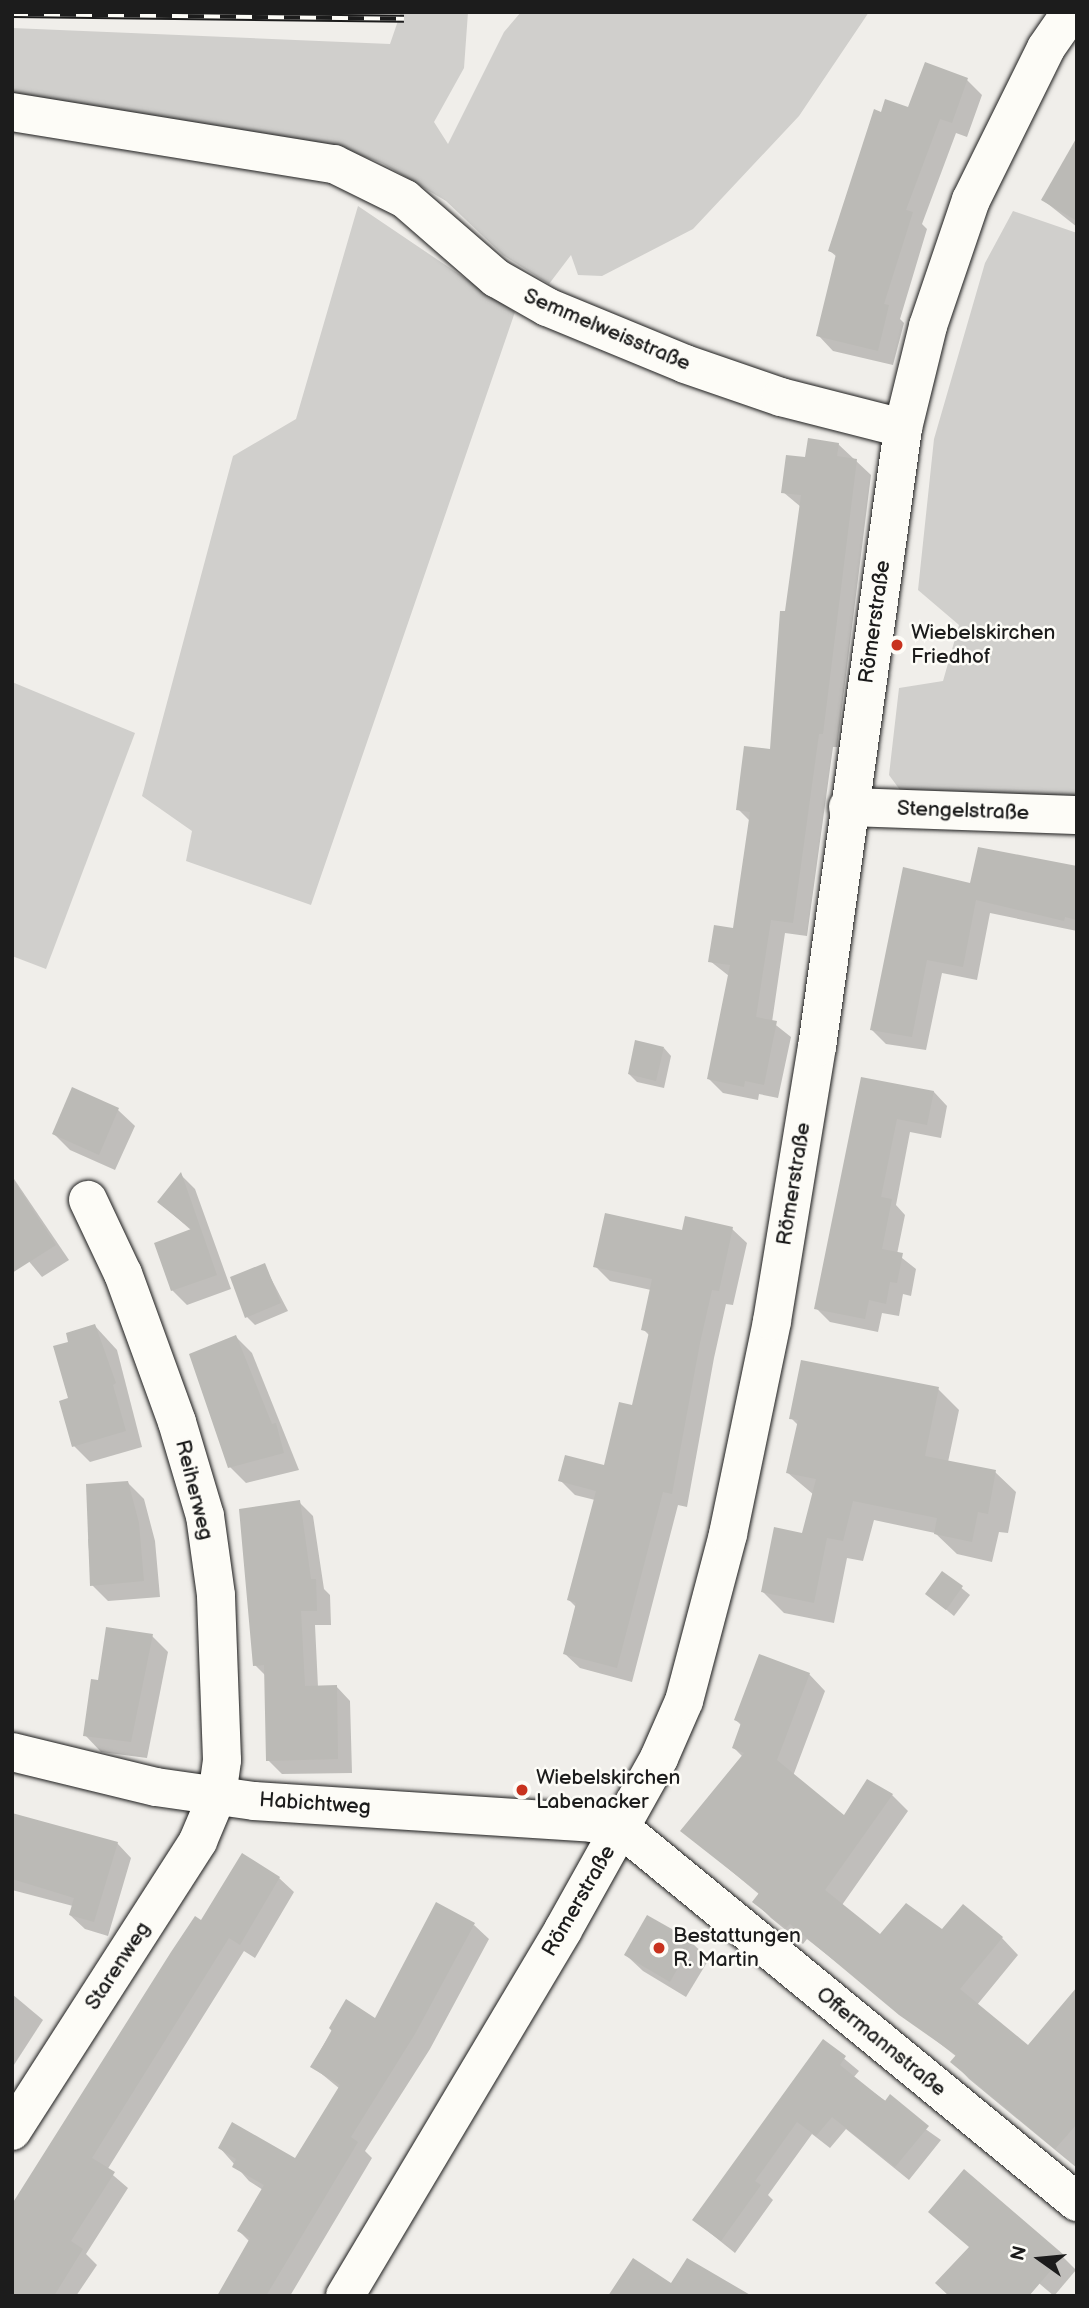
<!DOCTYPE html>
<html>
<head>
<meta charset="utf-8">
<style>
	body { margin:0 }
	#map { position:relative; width:1089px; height:2308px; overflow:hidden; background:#f0eeea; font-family:"Balsamiq Sans",sans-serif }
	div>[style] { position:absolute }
	.green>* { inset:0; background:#d0cfcc }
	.shadow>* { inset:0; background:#0003 }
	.building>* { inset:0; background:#bbbab6 }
	.roads { filter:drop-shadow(0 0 2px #1c1c1c) drop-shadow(0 0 2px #1c1c1c) }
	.minor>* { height:38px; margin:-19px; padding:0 19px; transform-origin:19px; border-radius:19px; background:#fdfcf7 }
	.rail>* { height:8px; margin-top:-4px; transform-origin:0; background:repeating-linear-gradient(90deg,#fdfcf7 0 16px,#1c1c1c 0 32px); box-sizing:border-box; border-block:2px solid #1c1c1c }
	.dots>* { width:19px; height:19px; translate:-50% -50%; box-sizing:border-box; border:4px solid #fdfcf7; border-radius:50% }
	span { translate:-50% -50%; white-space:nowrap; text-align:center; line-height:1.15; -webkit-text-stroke:5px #fdfcf7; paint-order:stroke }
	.street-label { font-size:21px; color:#1c1c1c }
	.poi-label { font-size:21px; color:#1c1c1c }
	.left { translate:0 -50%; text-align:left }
	.frame { position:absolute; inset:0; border:14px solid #1c1c1c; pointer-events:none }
	.north { position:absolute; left:1005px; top:2224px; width:70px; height:70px; -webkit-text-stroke:5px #fdfcf7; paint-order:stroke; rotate:285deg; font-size:19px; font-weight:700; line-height:28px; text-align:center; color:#1c1c1c }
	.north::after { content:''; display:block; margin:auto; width:24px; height:32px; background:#1c1c1c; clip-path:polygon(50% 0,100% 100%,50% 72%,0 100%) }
</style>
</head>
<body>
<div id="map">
	<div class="green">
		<i style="clip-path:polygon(401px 12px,468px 12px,464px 68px,434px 122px,448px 144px,504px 32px,521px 12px,869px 12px,799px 116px,693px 229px,602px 276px,578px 275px,571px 255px,549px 284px,503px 255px,446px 201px,382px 163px,343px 149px,12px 98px,12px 28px,390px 44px)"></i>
		<i style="clip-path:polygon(358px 206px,515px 312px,311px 905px,186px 861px,192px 831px,142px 796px,233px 456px,296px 419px)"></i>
		<i style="clip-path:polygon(1013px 211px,1077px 233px,1077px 796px,900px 790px,889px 775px,899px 688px,943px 681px,959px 625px,918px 590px,934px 439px,985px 263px)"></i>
		<i style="clip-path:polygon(12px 682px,135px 733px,46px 969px,12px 956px)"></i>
	</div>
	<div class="shadow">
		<i style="clip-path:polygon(967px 80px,982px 95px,967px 137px,956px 133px,922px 224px,927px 229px,900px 319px,904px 323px,893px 365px,833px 351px,818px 335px,837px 257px,830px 251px,882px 114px,910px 109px)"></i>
		<i style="clip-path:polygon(1077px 145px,1077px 227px,1043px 200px)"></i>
		<i style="clip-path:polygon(838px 444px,871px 475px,837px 747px,833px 747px,807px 936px,785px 933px,772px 1022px,791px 1037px,778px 1098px,759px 1094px,758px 1100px,723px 1093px,709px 1079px,729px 976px,710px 961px,734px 930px,750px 821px,738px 809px,771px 751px,801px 507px,783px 492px,807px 459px)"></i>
		<i style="clip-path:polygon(1077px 869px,1077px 931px,990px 913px,977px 980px,942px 973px,926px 1050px,886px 1044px,871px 1029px,972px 885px)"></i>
		<i style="clip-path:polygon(664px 1048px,671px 1056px,664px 1088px,637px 1082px,629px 1074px)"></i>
		<i style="clip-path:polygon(862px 1079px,934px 1092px,947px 1106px,941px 1138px,910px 1132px,896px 1205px,905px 1215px,897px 1254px,916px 1269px,911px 1296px,903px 1294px,899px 1316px,882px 1313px,878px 1332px,830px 1322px,816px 1308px)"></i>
		<i style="clip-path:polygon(73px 1089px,118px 1110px,135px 1126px,115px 1170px,70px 1150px,54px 1134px)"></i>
		<i style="clip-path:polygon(181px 1175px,195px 1189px,231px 1289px,187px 1305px,172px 1290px,192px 1231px,159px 1202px)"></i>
		<i style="clip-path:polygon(12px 1176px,69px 1260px,42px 1277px,12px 1241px)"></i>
		<i style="clip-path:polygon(732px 1229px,747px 1243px,733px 1305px,726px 1304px,714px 1358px,687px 1507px,678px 1505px,632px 1682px,580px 1668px,565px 1654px,577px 1608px,569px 1600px,595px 1500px,575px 1495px,560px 1480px,605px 1467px,634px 1407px,650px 1336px,643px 1329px,651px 1290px,610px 1281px,595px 1266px,684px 1232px)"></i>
		<i style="clip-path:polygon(264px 1265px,288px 1311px,255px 1325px,247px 1317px)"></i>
		<i style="clip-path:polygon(95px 1326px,117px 1350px,142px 1447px,90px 1462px,74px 1446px,70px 1343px)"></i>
		<i style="clip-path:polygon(236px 1337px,252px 1353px,299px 1470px,246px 1483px,230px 1467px)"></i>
		<i style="clip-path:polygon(938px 1389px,959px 1410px,948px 1462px,995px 1472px,1016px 1492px,1008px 1533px,999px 1532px,992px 1562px,957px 1554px,935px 1533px,874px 1520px,863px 1561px,847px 1558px,834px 1623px,784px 1613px,763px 1592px,803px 1535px,814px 1495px,788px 1473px,798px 1425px,791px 1418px)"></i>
		<i style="clip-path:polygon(128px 1483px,144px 1499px,155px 1541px,160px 1597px,108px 1601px,92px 1585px,88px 1539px,93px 1539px)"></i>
		<i style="clip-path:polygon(299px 1502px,313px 1516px,324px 1589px,330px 1595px,331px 1625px,315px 1625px,318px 1687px,336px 1686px,350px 1701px,352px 1773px,282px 1774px,268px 1760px,266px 1676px,255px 1665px)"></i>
		<i style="clip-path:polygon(943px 1573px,970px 1595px,954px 1616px,927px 1594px)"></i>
		<i style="clip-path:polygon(152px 1636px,168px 1652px,147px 1758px,101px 1752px,85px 1735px)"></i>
		<i style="clip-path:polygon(809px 1674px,825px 1691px,793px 1776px,844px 1818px,892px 1795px,908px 1811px,842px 1905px,880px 1936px,943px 1931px,1002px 1938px,1018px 1955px,977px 2005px,1028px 2047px,1077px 2003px,1077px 2168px,969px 2079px,953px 2062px,957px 2057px,807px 1939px,803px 1944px,771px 1918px,755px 1902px,760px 1895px,682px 1830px,743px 1757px,734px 1748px,742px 1726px,736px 1720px)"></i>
		<i style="clip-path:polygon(12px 1816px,117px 1843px,131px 1858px,108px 1936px,85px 1929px,70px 1915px,73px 1906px,12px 1890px)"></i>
		<i style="clip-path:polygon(279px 1878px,294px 1892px,255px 1958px,244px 1951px,107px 2170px,128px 2188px,86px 2254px,97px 2265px,76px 2296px,12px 2296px,202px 1922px)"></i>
		<i style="clip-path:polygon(648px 1917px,692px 1943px,709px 1959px,686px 1997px,643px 1971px,626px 1955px)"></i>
		<i style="clip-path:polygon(474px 1925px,489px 1939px,430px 2049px,365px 2151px,372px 2158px,290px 2296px,219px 2296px,250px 2242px,239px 2231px,263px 2190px,249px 2181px,220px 2148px,296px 2160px,340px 2089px,312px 2066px,347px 2002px,376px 2020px)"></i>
		<i style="clip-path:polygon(12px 1994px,43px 2020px,12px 2068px)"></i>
		<i style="clip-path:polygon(823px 2041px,859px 2071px,853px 2078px,941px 2140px,909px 2180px,846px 2129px,830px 2148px,812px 2134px,768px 2195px,773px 2200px,735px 2253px,694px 2220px)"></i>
		<i style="clip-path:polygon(1062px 2256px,1076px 2270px,1054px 2296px,1034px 2279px)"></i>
	</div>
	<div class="building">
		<i style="clip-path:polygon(925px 62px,968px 78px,952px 123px,940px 119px,906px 210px,913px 212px,884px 304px,889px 305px,878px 351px,816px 336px,836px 254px,828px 251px,874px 109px,881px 112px,885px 99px,908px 107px)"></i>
		<i style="clip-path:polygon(1077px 137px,1077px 221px,1041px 200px)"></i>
		<i style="clip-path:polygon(808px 438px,839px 443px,837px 456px,857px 459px,823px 734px,819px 734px,793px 923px,771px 920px,756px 1017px,777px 1021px,764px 1085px,745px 1081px,744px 1087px,707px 1079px,730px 965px,708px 962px,714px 925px,733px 928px,750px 812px,736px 810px,744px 746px,770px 749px,780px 611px,785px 611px,801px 495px,781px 493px,786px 455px,805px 457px)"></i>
		<i style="clip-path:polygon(978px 847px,1077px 866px,1077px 920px,1065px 917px,1064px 921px,976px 900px,963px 967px,927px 960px,912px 1037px,870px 1030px,903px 867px,970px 883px)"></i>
		<i style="clip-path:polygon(635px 1040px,664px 1047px,656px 1081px,628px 1074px)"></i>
		<i style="clip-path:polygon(861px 1077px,934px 1091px,927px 1125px,897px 1119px,881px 1197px,892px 1199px,882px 1249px,903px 1253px,897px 1283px,890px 1282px,886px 1304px,869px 1300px,865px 1319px,814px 1309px)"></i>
		<i style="clip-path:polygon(72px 1087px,119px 1108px,99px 1155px,52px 1134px)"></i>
		<i style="clip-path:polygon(181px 1172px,217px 1275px,171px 1291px,154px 1243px,191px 1229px,157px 1202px)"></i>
		<i style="clip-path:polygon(12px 1178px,56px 1245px,12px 1273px)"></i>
		<i style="clip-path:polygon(605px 1213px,682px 1230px,685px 1216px,733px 1227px,719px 1291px,712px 1290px,700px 1343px,672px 1494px,663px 1492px,617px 1668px,563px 1654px,576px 1603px,567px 1600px,596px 1491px,558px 1481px,565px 1455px,604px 1465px,619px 1402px,632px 1405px,649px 1332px,641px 1330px,652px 1279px,593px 1267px)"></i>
		<i style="clip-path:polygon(265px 1263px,281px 1303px,245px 1318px,230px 1277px)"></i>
		<i style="clip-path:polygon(95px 1324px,116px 1383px,113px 1385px,126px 1431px,72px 1447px,59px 1401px,68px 1398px,53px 1346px,68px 1342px,66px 1333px)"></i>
		<i style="clip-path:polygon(236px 1335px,272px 1424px,276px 1423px,284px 1453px,228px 1468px,189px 1354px)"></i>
		<i style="clip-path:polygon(801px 1360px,939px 1387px,925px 1456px,996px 1470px,988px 1514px,978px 1512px,972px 1542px,934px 1534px,937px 1518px,853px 1501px,843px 1541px,827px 1538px,814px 1603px,761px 1592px,774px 1527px,802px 1533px,816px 1479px,786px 1473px,798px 1420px,789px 1419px)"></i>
		<i style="clip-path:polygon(128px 1481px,139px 1523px,144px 1581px,90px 1586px,86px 1484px)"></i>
		<i style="clip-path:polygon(300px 1500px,311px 1579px,316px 1579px,317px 1611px,301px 1611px,305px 1686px,337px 1685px,338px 1759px,266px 1761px,264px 1665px,253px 1666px,239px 1509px)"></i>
		<i style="clip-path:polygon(942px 1571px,963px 1586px,946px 1610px,925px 1594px)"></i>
		<i style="clip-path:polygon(106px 1627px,153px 1634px,131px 1742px,83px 1736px,91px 1679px,98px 1680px)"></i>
		<i style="clip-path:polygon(759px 1654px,810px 1673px,777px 1760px,844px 1815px,867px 1779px,893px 1794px,825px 1890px,880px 1934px,906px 1903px,942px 1929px,963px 1904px,1003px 1937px,960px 1989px,1028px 2045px,1077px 1987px,1077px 2124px,1055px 2149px,950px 2062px,956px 2055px,899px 2015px,790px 1924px,786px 1928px,752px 1902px,759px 1893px,680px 1831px,744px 1753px,732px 1748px,741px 1723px,734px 1720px)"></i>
		<i style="clip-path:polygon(12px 1813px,118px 1842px,94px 1922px,69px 1915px,74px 1898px,12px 1879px)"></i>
		<i style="clip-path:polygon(242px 1853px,280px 1877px,240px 1945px,229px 1938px,92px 2158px,115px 2172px,71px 2241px,83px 2249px,54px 2296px,12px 2296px,12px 2204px,171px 1952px,195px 1916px,201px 1920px)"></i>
		<i style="clip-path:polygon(436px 1902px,475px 1923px,415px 2034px,351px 2137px,358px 2142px,266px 2296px,217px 2296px,250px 2238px,237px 2231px,264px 2185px,232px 2167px,236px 2159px,218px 2148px,232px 2122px,295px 2158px,340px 2085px,310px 2067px,332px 2031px,329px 2028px,346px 1999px,375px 2018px)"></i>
		<i style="clip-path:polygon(647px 1915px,693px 1941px,670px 1982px,624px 1955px)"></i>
		<i style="clip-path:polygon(823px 2039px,846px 2056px,840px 2065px,885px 2101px,890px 2094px,929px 2126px,895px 2167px,832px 2117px,816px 2136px,797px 2122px,755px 2181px,761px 2185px,721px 2241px,692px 2220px)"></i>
		<i style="clip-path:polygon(964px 2169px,1064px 2255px,1029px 2296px,949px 2296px,935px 2283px,969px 2247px,928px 2212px)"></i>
		<i style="clip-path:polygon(633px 2258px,671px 2283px,687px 2258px,752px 2296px,608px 2296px)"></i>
	</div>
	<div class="roads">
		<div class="minor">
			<i style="left:12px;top:112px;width:326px;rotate:9.2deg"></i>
			<i style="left:334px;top:164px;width:79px;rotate:26.2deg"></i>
			<i style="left:405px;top:199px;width:121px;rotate:41deg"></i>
			<i style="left:496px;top:278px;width:59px;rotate:29.6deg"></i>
			<i style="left:547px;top:307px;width:149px;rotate:22.4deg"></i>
			<i style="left:685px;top:364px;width:102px;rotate:19deg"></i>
			<i style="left:781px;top:397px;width:126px;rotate:14.3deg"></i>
			<i style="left:848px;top:807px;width:229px;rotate:2deg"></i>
			<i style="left:12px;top:1752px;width:148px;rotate:13.7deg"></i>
			<i style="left:156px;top:1787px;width:99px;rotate:8.1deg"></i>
			<i style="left:254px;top:1801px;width:339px;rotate:3.7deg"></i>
			<i style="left:592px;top:1823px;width:29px;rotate:10deg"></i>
			<i style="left:621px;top:1828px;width:590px;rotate:39.36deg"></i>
			<i style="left:12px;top:2131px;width:345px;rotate:-57.3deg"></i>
			<i style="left:198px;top:1841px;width:49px;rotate:-67.1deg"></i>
			<i style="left:217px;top:1796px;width:36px;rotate:-82deg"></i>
			<i style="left:222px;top:1760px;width:165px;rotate:-92.1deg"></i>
			<i style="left:216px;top:1595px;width:80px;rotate:-97.9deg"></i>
			<i style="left:205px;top:1516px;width:98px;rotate:-106.6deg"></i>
			<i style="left:177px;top:1422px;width:158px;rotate:-110deg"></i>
			<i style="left:123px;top:1274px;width:82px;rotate:-115.3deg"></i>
			<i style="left:345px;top:2296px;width:426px;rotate:-59.2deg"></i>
			<i style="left:563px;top:1930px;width:197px;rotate:-60.8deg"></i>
			<i style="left:659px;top:1758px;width:62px;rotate:-66.3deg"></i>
			<i style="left:684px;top:1701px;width:173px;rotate:-75.2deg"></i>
			<i style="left:728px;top:1534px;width:217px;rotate:-78.3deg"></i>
			<i style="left:772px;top:1321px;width:278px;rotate:-80.7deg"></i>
			<i style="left:817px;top:1047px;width:625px;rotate:-82.09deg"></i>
			<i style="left:903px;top:428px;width:105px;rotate:-76.2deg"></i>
			<i style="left:928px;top:326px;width:133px;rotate:-71.2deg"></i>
			<i style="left:971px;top:200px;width:169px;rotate:-63.7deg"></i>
			<i style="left:1046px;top:48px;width:44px;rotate:-55.2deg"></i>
		</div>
	</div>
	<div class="rail">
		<i style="left:12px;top:14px;width:392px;rotate:0.7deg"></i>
	</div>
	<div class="dots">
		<i style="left:897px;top:645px;background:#c8321e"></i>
		<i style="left:522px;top:1790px;background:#c8321e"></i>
		<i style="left:659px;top:1948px;background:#c8321e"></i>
	</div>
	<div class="street-label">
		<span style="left:607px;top:330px;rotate:23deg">Semmelweisstraße</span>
		<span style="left:875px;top:622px;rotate:-82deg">Römerstraße</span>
		<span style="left:963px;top:811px;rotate:2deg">Stengelstraße</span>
		<span style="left:794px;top:1184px;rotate:-81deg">Römerstraße</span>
		<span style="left:194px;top:1490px;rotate:76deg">Reiherweg</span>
		<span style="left:315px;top:1804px;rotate:4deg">Habichtweg</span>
		<span style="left:579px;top:1901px;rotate:-60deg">Römerstraße</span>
		<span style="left:118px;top:1966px;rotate:-57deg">Starenweg</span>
		<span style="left:881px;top:2042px;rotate:39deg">Offermannstraße</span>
	</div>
	<div class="poi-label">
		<span class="left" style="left:911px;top:645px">Wiebelskirchen<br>Friedhof</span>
		<span class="left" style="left:536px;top:1790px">Wiebelskirchen<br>Labenacker</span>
		<span class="left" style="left:673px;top:1948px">Bestattungen<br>R. Martin</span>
	</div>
	<div class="frame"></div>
	<div class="north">N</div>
</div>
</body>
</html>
